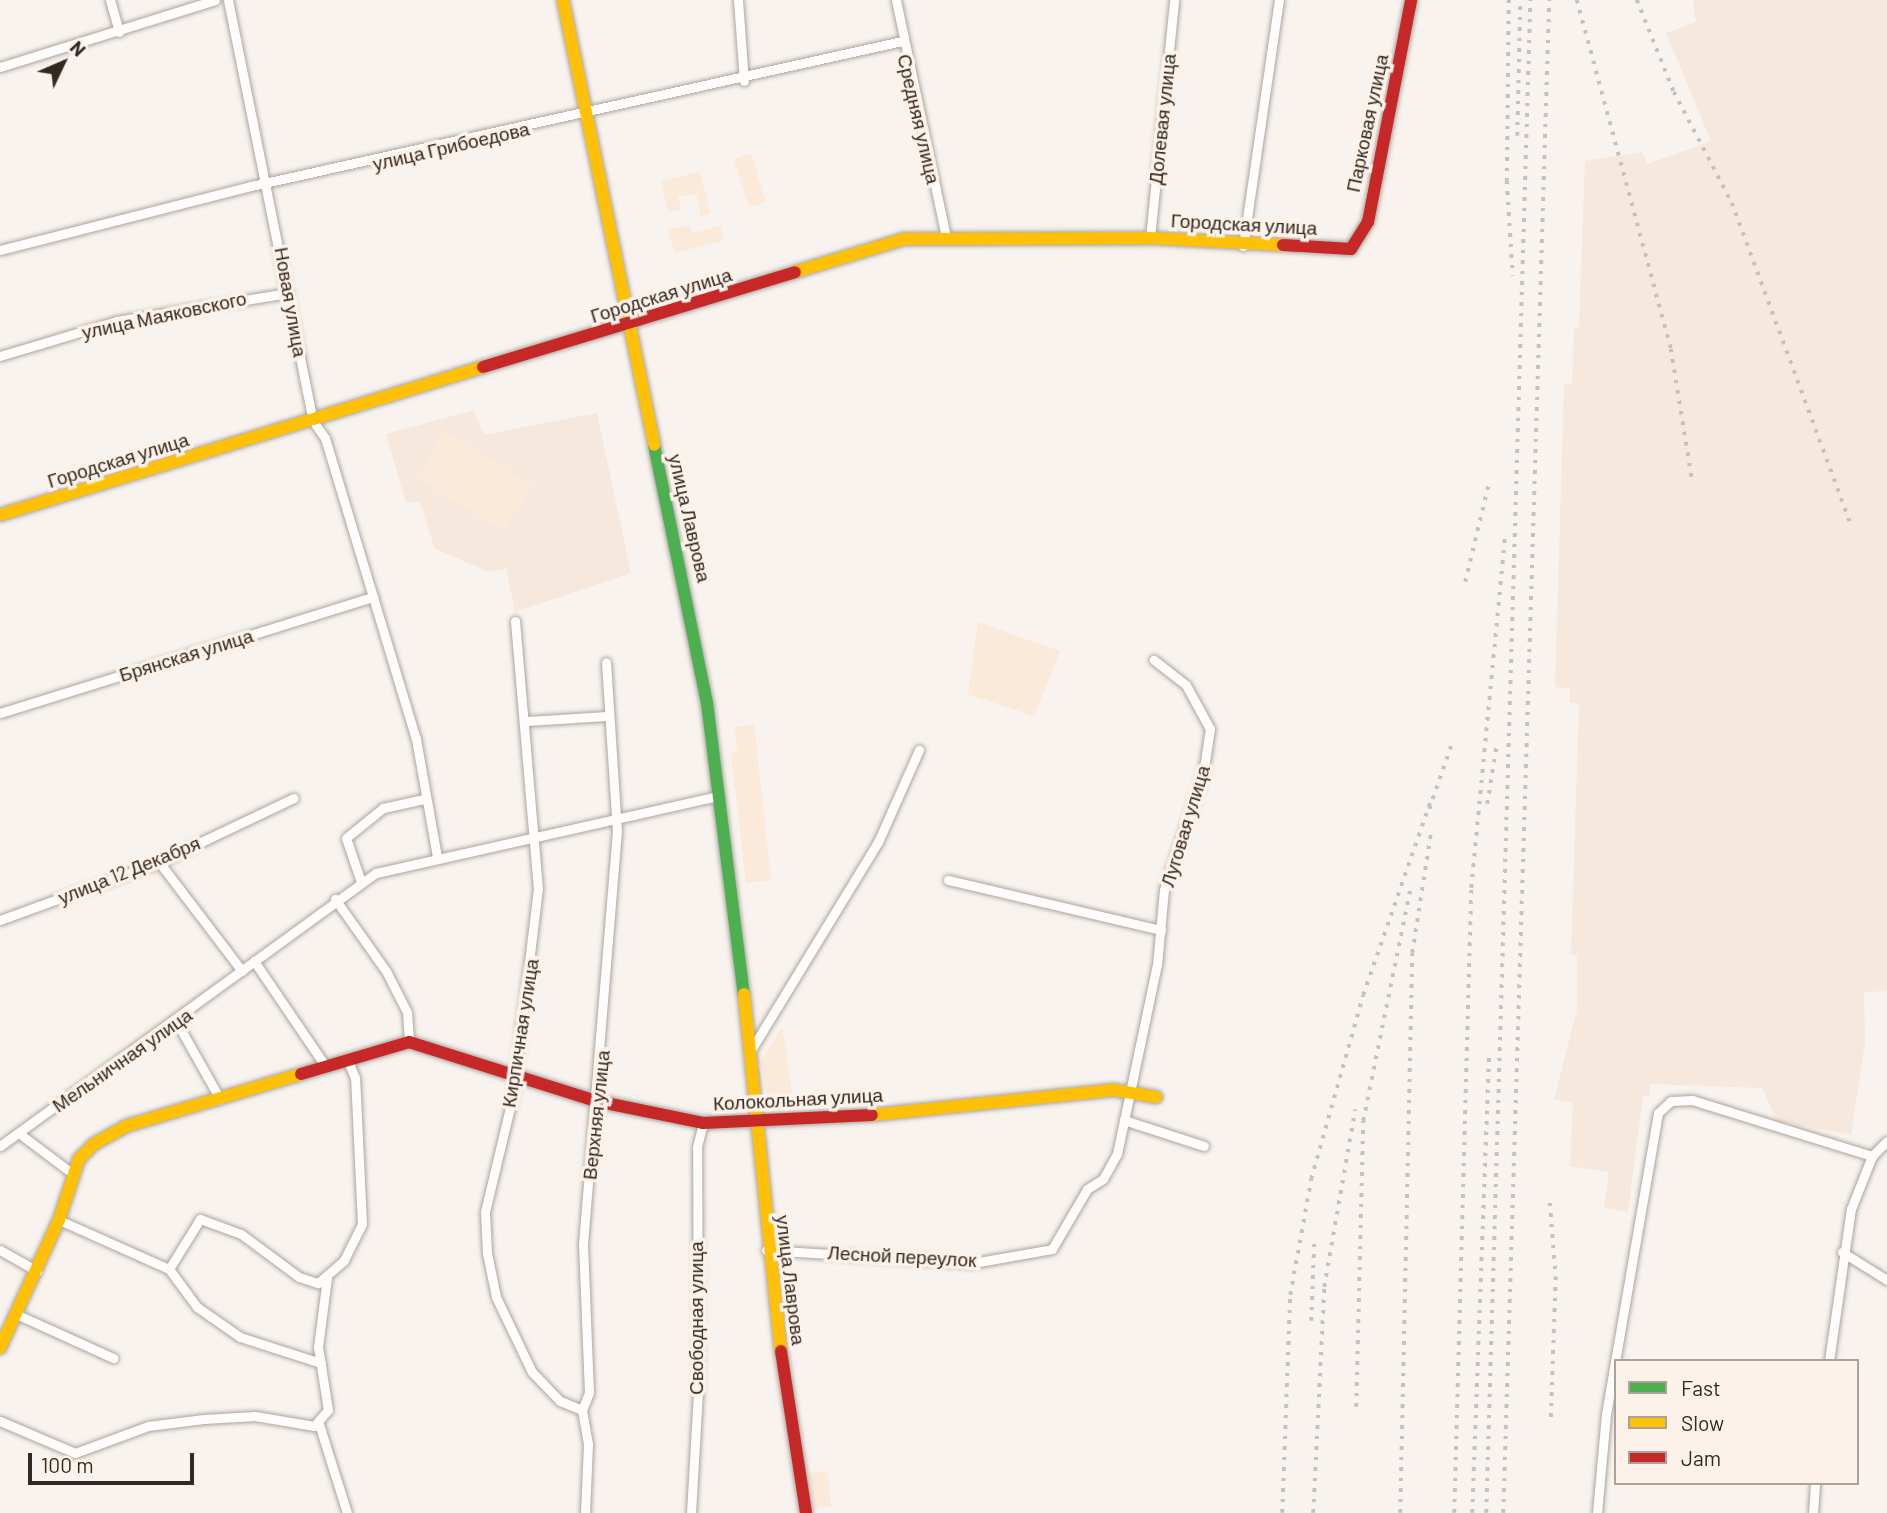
<!DOCTYPE html>
<html>
<head>
<meta charset="utf-8">
<style>
	body { margin:0 }
	#map { position:relative; width:1887px; height:1513px; overflow:hidden; background:#f8f3ee; font-family:Barlow,sans-serif }
	div>[style] { position:absolute }
	.built>* { inset:0; background:#f6e8dd }
	.green>* { inset:0; background:#fbe9da }
	.roads { filter:drop-shadow(0 0 2px #aca59f) drop-shadow(0 0 2px #aca59f) }
	.street>* { height:9px; margin:-4.5px; padding:0 4.5px; transform-origin:4.5px; border-radius:4.5px; background:#fefdfc }
	.fast>* { height:12px; margin:-6px; padding:0 6px; transform-origin:6px; border-radius:6px; background:#4caf50 }
	.slow>* { height:12px; margin:-6px; padding:0 6px; transform-origin:6px; border-radius:6px; background:#ffc107 }
	.jam>* { height:12px; margin:-6px; padding:0 6px; transform-origin:6px; border-radius:6px; background:#c62828 }
	.rail>* { height:3.5px; margin-top:-1.75px; transform-origin:0; background:repeating-linear-gradient(90deg,#c4c2c0 0 3.5px,transparent 0 10.5px) }
	span { translate:-50% -50%; white-space:nowrap; text-align:center; line-height:1.15; -webkit-text-stroke:7px #fdf2e9; paint-order:stroke }
	.street-label { font-size:19px; color:#342921 }
	.legend { position:absolute; left:1614px; top:1359px; width:245px; height:126px; box-sizing:border-box; background:#fdf2e9; border:2px solid #ada299; margin:0; padding:9px 12px; list-style:none; font-size:21px; color:#342921 }
	.legend li { display:flex; align-items:center; gap:14px; height:35px }
	.legend b { width:35px; border:2px solid #ada299 }
	.north { position:absolute; left:28px; top:28px; width:70px; height:70px; -webkit-text-stroke:5px #fdf2e9; paint-order:stroke; rotate:46deg; font-size:19px; font-weight:700; line-height:28px; text-align:center; color:#342921 }
	.north::after { content:''; display:block; margin:auto; width:24px; height:32px; background:#342921; clip-path:polygon(50% 0,100% 100%,50% 72%,0 100%) }
	.scale { position:absolute; left:28px; top:1453px; width:166px; height:32px; box-sizing:border-box; border:4px solid #342921; border-top:0; padding-left:9px; font-size:21px; line-height:24px; white-space:nowrap; color:#342921; -webkit-text-stroke:5px #fdf2e9; paint-order:stroke }
</style>
</head>
<body>
<div id="map">
	<div class="built">
		<i style="clip-path:polygon(1693px 0,1887px 0,1887px 991px,1864px 992px,1865px 1043px,1851px 1135px,1777px 1121px,1762px 1088px,1651px 1084px,1649px 1096px,1643px 1096px,1628px 1212px,1604px 1208px,1609px 1172px,1570px 1166px,1573px 1103px,1554px 1099px,1577px 1010px,1577px 955px,1571px 955px,1579px 703px,1570px 703px,1570px 688px,1555px 687px,1564px 385px,1572px 384px,1574px 327px,1579px 327px,1585px 161px,1641px 152px,1648px 164px,1711px 141px,1666px 33px,1696px 22px)"></i>
		<i style="clip-path:polygon(474px 410px,484px 435px,597px 413px,631px 573px,515px 612px,506px 568px,489px 572px,435px 549px,420px 502px,406px 503px,386px 434px)"></i>
	</div>
	<div class="green">
		<i style="clip-path:polygon(751px 153px,766px 202px,749px 207px,734px 159px)"></i>
		<i style="clip-path:polygon(700px 172px,710px 214px,701px 216px,696px 193px,678px 197px,681px 209px,668px 212px,661px 181px)"></i>
		<i style="clip-path:polygon(689px 225px,692px 233px,720px 226px,724px 240px,675px 253px,668px 230px)"></i>
		<i style="clip-path:polygon(445px 431px,533px 485px,504px 531px,416px 478px)"></i>
		<i style="clip-path:polygon(978px 622px,1060px 651px,1034px 716px,968px 694px)"></i>
		<i style="clip-path:polygon(754px 724px,771px 880px,746px 883px,731px 753px,737px 752px,735px 727px)"></i>
		<i style="clip-path:polygon(782px 1028px,795px 1111px,768px 1104px,761px 1060px)"></i>
		<i style="clip-path:polygon(827px 1471px,831px 1506px,814px 1508px,809px 1473px)"></i>
	</div>
	<div class="roads">
		<div class="street">
			<i style="left:110px;top:0;width:33px;rotate:74deg"></i>
			<i style="left:228px;top:0;width:429px;rotate:78.6deg"></i>
			<i style="left:313px;top:421px;width:21px;rotate:55deg"></i>
			<i style="left:325px;top:438px;width:314px;rotate:73.2deg"></i>
			<i style="left:416px;top:739px;width:120px;rotate:79.9deg"></i>
			<i style="left:738px;top:0;width:81px;rotate:85.8deg"></i>
			<i style="left:896px;top:0;width:242px;rotate:78.1deg"></i>
			<i style="left:0;top:67px;width:225px;rotate:-17.3deg"></i>
			<i style="left:1150px;top:238px;width:239px;rotate:-84.2deg"></i>
			<i style="left:1243px;top:246px;width:249px;rotate:-81.7deg"></i>
			<i style="left:0;top:250px;width:259px;rotate:-14.3deg"></i>
			<i style="left:251px;top:186px;width:667px;rotate:-12.56deg"></i>
			<i style="left:0;top:356px;width:122px;rotate:-16.7deg"></i>
			<i style="left:117px;top:321px;width:173px;rotate:-9.3deg"></i>
			<i style="left:515px;top:621px;width:268px;rotate:85.1deg"></i>
			<i style="left:538px;top:888px;width:209px;rotate:96.9deg"></i>
			<i style="left:513px;top:1095px;width:120px;rotate:103.5deg"></i>
			<i style="left:485px;top:1212px;width:41px;rotate:87.2deg"></i>
			<i style="left:487px;top:1253px;width:45px;rotate:78.4deg"></i>
			<i style="left:496px;top:1297px;width:83px;rotate:64.4deg"></i>
			<i style="left:532px;top:1372px;width:40px;rotate:46deg"></i>
			<i style="left:560px;top:1401px;width:24px;rotate:22deg"></i>
			<i style="left:0;top:713px;width:391px;rotate:-17.3deg"></i>
			<i style="left:528px;top:721px;width:78px;rotate:-3.7deg"></i>
			<i style="left:159px;top:862px;width:137px;rotate:52.7deg"></i>
			<i style="left:948px;top:880px;width:219px;rotate:13.2deg"></i>
			<i style="left:361px;top:882px;width:46px;rotate:-108.8deg"></i>
			<i style="left:346px;top:838px;width:48px;rotate:-39deg"></i>
			<i style="left:383px;top:808px;width:42px;rotate:-12.4deg"></i>
			<i style="left:335px;top:899px;width:88px;rotate:54.7deg"></i>
			<i style="left:386px;top:971px;width:46px;rotate:62.9deg"></i>
			<i style="left:407px;top:1012px;width:30px;rotate:86deg"></i>
			<i style="left:0;top:920px;width:169px;rotate:-20deg"></i>
			<i style="left:159px;top:862px;width:149px;rotate:-25.4deg"></i>
			<i style="left:254px;top:961px;width:128px;rotate:55.8deg"></i>
			<i style="left:176px;top:1021px;width:90px;rotate:60.6deg"></i>
			<i style="left:751px;top:1050px;width:244px;rotate:-58.6deg"></i>
			<i style="left:878px;top:842px;width:101px;rotate:-66deg"></i>
			<i style="left:1124px;top:1120px;width:84px;rotate:18deg"></i>
			<i style="left:20px;top:1134px;width:66px;rotate:37deg"></i>
			<i style="left:0;top:1146px;width:465px;rotate:-36deg"></i>
			<i style="left:376px;top:873px;width:351px;rotate:-12.7deg"></i>
			<i style="left:59px;top:1220px;width:120px;rotate:24deg"></i>
			<i style="left:169px;top:1269px;width:47px;rotate:53.6deg"></i>
			<i style="left:197px;top:1307px;width:52px;rotate:34.9deg"></i>
			<i style="left:240px;top:1337px;width:85px;rotate:17.8deg"></i>
			<i style="left:0;top:1250px;width:43px;rotate:29.6deg"></i>
			<i style="left:766px;top:1250px;width:207px;rotate:3.6deg"></i>
			<i style="left:973px;top:1263px;width:80px;rotate:-10deg"></i>
			<i style="left:1052px;top:1249px;width:69px;rotate:-59.7deg"></i>
			<i style="left:1087px;top:1189px;width:19px;rotate:-32deg"></i>
			<i style="left:1103px;top:1179px;width:29px;rotate:-61deg"></i>
			<i style="left:1117px;top:1154px;width:193px;rotate:-78.1deg"></i>
			<i style="left:1157px;top:965px;width:75px;rotate:-84.7deg"></i>
			<i style="left:1164px;top:890px;width:122px;rotate:-71.4deg"></i>
			<i style="left:1203px;top:774px;width:46px;rotate:-81.2deg"></i>
			<i style="left:1210px;top:729px;width:50px;rotate:-118.6deg"></i>
			<i style="left:1186px;top:685px;width:41px;rotate:-142deg"></i>
			<i style="left:1842px;top:1252px;width:53px;rotate:31.9deg"></i>
			<i style="left:169px;top:1269px;width:59px;rotate:-58.2deg"></i>
			<i style="left:200px;top:1219px;width:44px;rotate:20.1deg"></i>
			<i style="left:241px;top:1234px;width:72px;rotate:36.6deg"></i>
			<i style="left:299px;top:1277px;width:20px;rotate:18deg"></i>
			<i style="left:318px;top:1283px;width:35px;rotate:-41deg"></i>
			<i style="left:344px;top:1260px;width:40px;rotate:-63.4deg"></i>
			<i style="left:362px;top:1224px;width:146px;rotate:-92.7deg"></i>
			<i style="left:355px;top:1078px;width:18px;rotate:-112deg"></i>
			<i style="left:16px;top:1314px;width:107px;rotate:24.4deg"></i>
			<i style="left:1829px;top:1361px;width:154px;rotate:-81.8deg"></i>
			<i style="left:1851px;top:1209px;width:57px;rotate:-68.4deg"></i>
			<i style="left:1872px;top:1156px;width:21px;rotate:-45deg"></i>
			<i style="left:0;top:1421px;width:82px;rotate:23.1deg"></i>
			<i style="left:75px;top:1453px;width:78px;rotate:-20.3deg"></i>
			<i style="left:148px;top:1426px;width:56px;rotate:-7.1deg"></i>
			<i style="left:204px;top:1419px;width:51px;rotate:-3.4deg"></i>
			<i style="left:255px;top:1416px;width:60px;rotate:9.6deg"></i>
			<i style="left:314px;top:1426px;width:21px;rotate:-49deg"></i>
			<i style="left:328px;top:1410px;width:64px;rotate:-99deg"></i>
			<i style="left:318px;top:1347px;width:70px;rotate:-82.6deg"></i>
			<i style="left:319px;top:1424px;width:93px;rotate:72.5deg"></i>
			<i style="left:585px;top:1513px;width:69px;rotate:-87.5deg"></i>
			<i style="left:588px;top:1444px;width:35px;rotate:-100deg"></i>
			<i style="left:582px;top:1410px;width:18px;rotate:-68deg"></i>
			<i style="left:589px;top:1393px;width:149px;rotate:-92.3deg"></i>
			<i style="left:583px;top:1244px;width:413px;rotate:-85.3deg"></i>
			<i style="left:617px;top:832px;width:170px;rotate:-93.7deg"></i>
			<i style="left:691px;top:1513px;width:122px;rotate:-86.7deg"></i>
			<i style="left:698px;top:1391px;width:244px;rotate:-90.2deg"></i>
			<i style="left:697px;top:1147px;width:25px;rotate:-76deg"></i>
			<i style="left:1597px;top:1513px;width:99px;rotate:-84.8deg"></i>
			<i style="left:1606px;top:1414px;width:305px;rotate:-80.2deg"></i>
			<i style="left:1658px;top:1113px;width:18px;rotate:-43deg"></i>
			<i style="left:1671px;top:1101px;width:21px;rotate:-3deg"></i>
			<i style="left:1692px;top:1100px;width:189px;rotate:17.3deg"></i>
			<i style="left:1813px;top:1513px;width:30px;rotate:-86deg"></i>
		</div>
		<div class="fast">
			<i style="left:654px;top:445px;width:263px;rotate:78.4deg"></i>
			<i style="left:707px;top:703px;width:293px;rotate:82.8deg"></i>
		</div>
		<div class="slow">
			<i style="left:563px;top:0;width:454px;rotate:78.4deg"></i>
			<i style="left:795px;top:272px;width:114px;rotate:-16.8deg"></i>
			<i style="left:904px;top:239px;width:246px;rotate:-0.2deg"></i>
			<i style="left:1150px;top:238px;width:133px;rotate:3deg"></i>
			<i style="left:0;top:515px;width:505px;rotate:-17.04deg"></i>
			<i style="left:744px;top:994px;width:359px;rotate:84.1deg"></i>
			<i style="left:872px;top:1115px;width:243px;rotate:-5.9deg"></i>
			<i style="left:1114px;top:1090px;width:43px;rotate:9.5deg"></i>
			<i style="left:0;top:1348px;width:141px;rotate:-65.3deg"></i>
			<i style="left:59px;top:1220px;width:64px;rotate:-71.8deg"></i>
			<i style="left:79px;top:1159px;width:21px;rotate:-45deg"></i>
			<i style="left:94px;top:1144px;width:37px;rotate:-29deg"></i>
			<i style="left:126px;top:1126px;width:183px;rotate:-16.5deg"></i>
		</div>
		<div class="jam">
			<i style="left:1283px;top:245px;width:68px;rotate:3.4deg"></i>
			<i style="left:1351px;top:249px;width:32px;rotate:-58deg"></i>
			<i style="left:1368px;top:222px;width:226px;rotate:-79deg"></i>
			<i style="left:483px;top:367px;width:326px;rotate:-16.9deg"></i>
			<i style="left:301px;top:1074px;width:113px;rotate:-16.5deg"></i>
			<i style="left:409px;top:1042px;width:196px;rotate:17.5deg"></i>
			<i style="left:596px;top:1101px;width:109px;rotate:11.6deg"></i>
			<i style="left:703px;top:1123px;width:169px;rotate:-2.7deg"></i>
			<i style="left:781px;top:1351px;width:164px;rotate:81.2deg"></i>
		</div>
	</div>
	<div class="rail">
		<i style="left:1509px;top:0;width:181px;rotate:90.6deg"></i>
		<i style="left:1507px;top:181px;width:95px;rotate:86.4deg"></i>
		<i style="left:1577px;top:0;width:361px;rotate:74.9deg"></i>
		<i style="left:1671px;top:349px;width:132px;rotate:80.8deg"></i>
		<i style="left:1637px;top:0;width:99px;rotate:68.1deg"></i>
		<i style="left:1674px;top:92px;width:125px;rotate:62.4deg"></i>
		<i style="left:1732px;top:203px;width:340px;rotate:69.7deg"></i>
		<i style="left:1517px;top:136px;width:136px;rotate:-88.7deg"></i>
		<i style="left:1465px;top:582px;width:103px;rotate:-76.5deg"></i>
		<i style="left:1487px;top:804px;width:63px;rotate:-80.8deg"></i>
		<i style="left:1429px;top:809px;width:67px;rotate:-70.8deg"></i>
		<i style="left:1550px;top:1203px;width:74px;rotate:85.4deg"></i>
		<i style="left:1556px;top:1277px;width:145px;rotate:92deg"></i>
		<i style="left:1311px;top:1321px;width:79px;rotate:-87.8deg"></i>
		<i style="left:1356px;top:1407px;width:286px;rotate:-88.6deg"></i>
		<i style="left:1363px;top:1121px;width:236px;rotate:-78.5deg"></i>
		<i style="left:1282px;top:1513px;width:218px;rotate:-87.9deg"></i>
		<i style="left:1290px;top:1295px;width:118px;rotate:-79.7deg"></i>
		<i style="left:1311px;top:1179px;width:191px;rotate:-74.2deg"></i>
		<i style="left:1363px;top:995px;width:207px;rotate:-70.8deg"></i>
		<i style="left:1313px;top:1513px;width:226px;rotate:-87.2deg"></i>
		<i style="left:1324px;top:1287px;width:180px;rotate:-80.1deg"></i>
		<i style="left:1400px;top:1513px;width:560px;rotate:-88.77deg"></i>
		<i style="left:1412px;top:953px;width:122px;rotate:-81.1deg"></i>
		<i style="left:1454px;top:1513px;width:625px;rotate:-88.44deg"></i>
		<i style="left:1471px;top:888px;width:355px;rotate:-84.5deg"></i>
		<i style="left:1472px;top:1513px;width:462px;rotate:-87.9deg"></i>
		<i style="left:1486px;top:1513px;width:1514px;rotate:-88.33deg"></i>
		<i style="left:1503px;top:1513px;width:1514px;rotate:-88.26deg"></i>
	</div>
	<div class="street-label">
		<span style="left:919px;top:119px;rotate:77deg">Средняя улица</span>
		<span style="left:1162px;top:119px;rotate:-84deg">Долевая улица</span>
		<span style="left:1367px;top:123px;rotate:-78deg">Парковая улица</span>
		<span style="left:451px;top:146px;rotate:-13deg">улица Грибоедова</span>
		<span style="left:1244px;top:224px;rotate:3deg">Городская улица</span>
		<span style="left:661px;top:295px;rotate:-17deg">Городская улица</span>
		<span style="left:291px;top:302px;rotate:80deg">Новая улица</span>
		<span style="left:164px;top:315px;rotate:-12deg">улица Маяковского</span>
		<span style="left:118px;top:460px;rotate:-17deg">Городская улица</span>
		<span style="left:690px;top:518px;rotate:77deg">улица Лаврова</span>
		<span style="left:186px;top:655px;rotate:-17deg">Брянская улица</span>
		<span style="left:1185px;top:826px;rotate:-73deg">Луговая улица</span>
		<span style="left:129px;top:870px;rotate:-22deg">улица 12 Декабря</span>
		<span style="left:520px;top:1033px;rotate:-81deg">Кирпичная улица</span>
		<span style="left:122px;top:1060px;rotate:-35deg">Мельничная улица</span>
		<span style="left:798px;top:1099px;rotate:-3deg">Колокольная улица</span>
		<span style="left:596px;top:1115px;rotate:-84deg">Верхняя улица</span>
		<span style="left:902px;top:1256px;rotate:3deg">Лесной переулок</span>
		<span style="left:791px;top:1280px;rotate:83deg">улица Лаврова</span>
		<span style="left:696px;top:1318px;rotate:-90deg">Свободная улица</span>
	</div>
	<ul class="legend">
	<li><b style="height:9px;background:#4caf50"></b>Fast</li>
	<li><b style="height:9px;background:#ffc107"></b>Slow</li>
	<li><b style="height:9px;background:#c62828"></b>Jam</li>
	</ul>
	<div class="north">N</div>
	<div class="scale">100 m</div>
</div>
</body>
</html>
